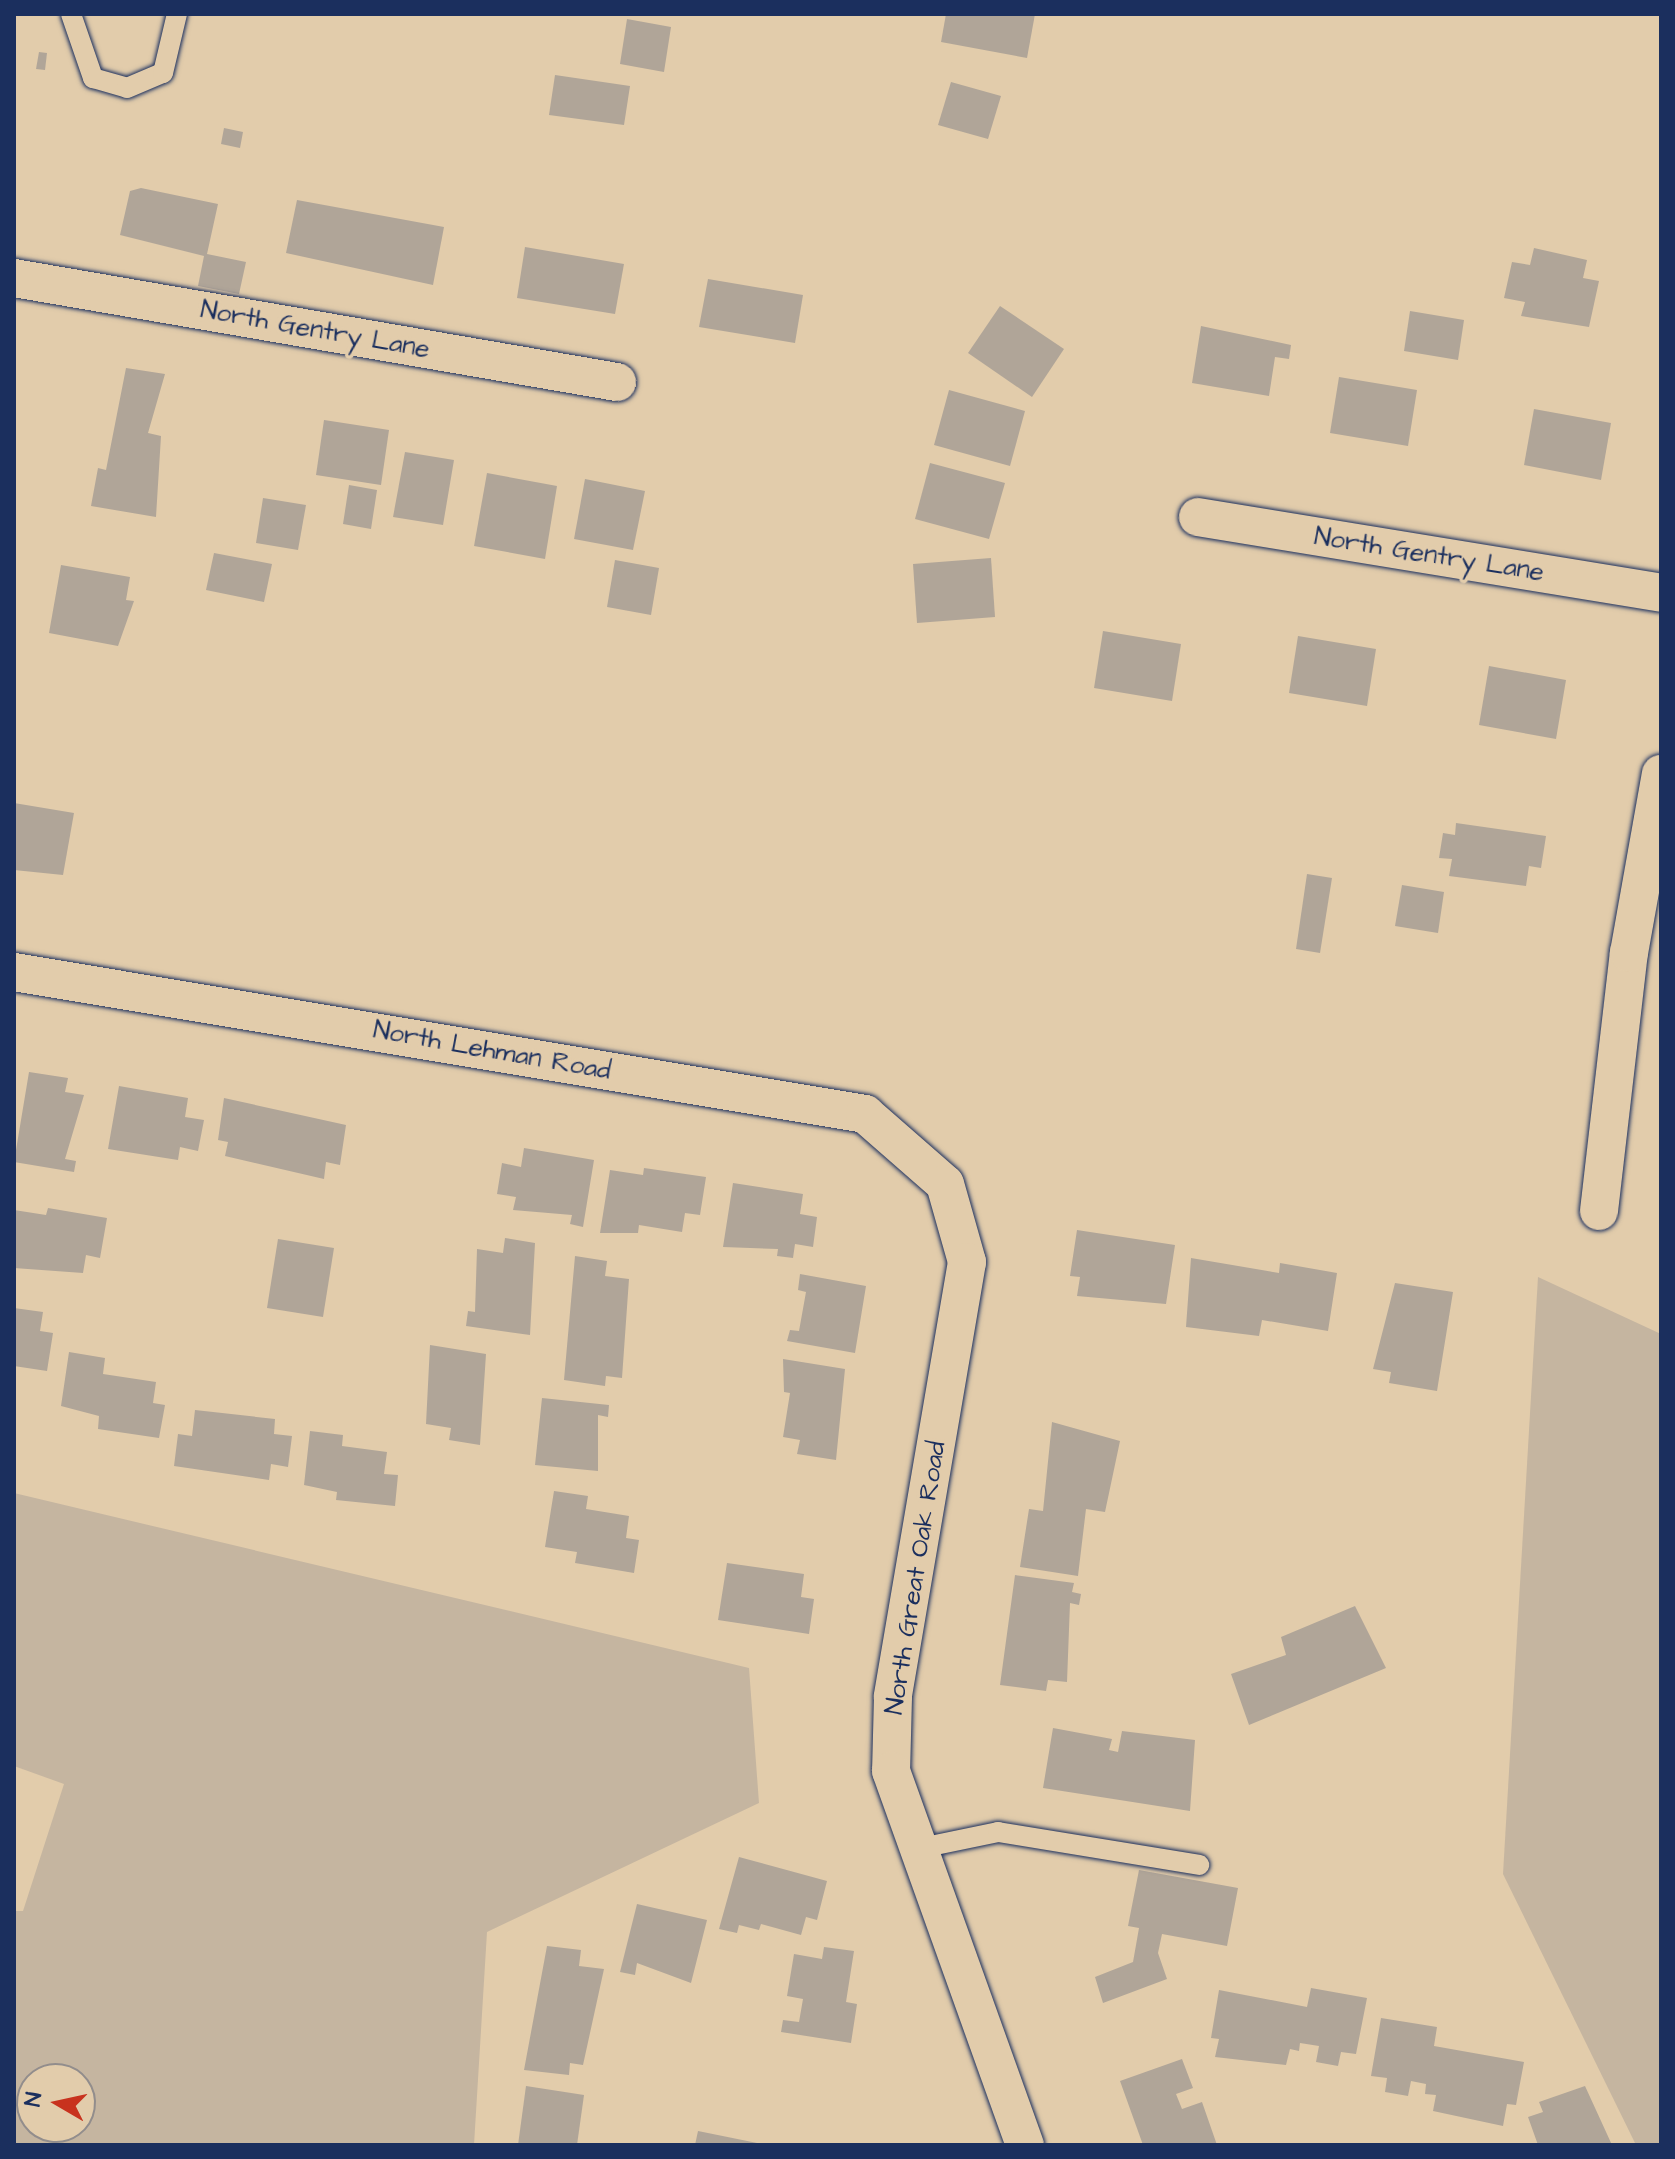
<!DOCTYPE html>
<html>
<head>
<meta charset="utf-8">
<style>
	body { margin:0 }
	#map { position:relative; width:1675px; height:2159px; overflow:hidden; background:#e2ccab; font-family:"Architects Daughter",sans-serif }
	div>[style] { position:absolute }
	.green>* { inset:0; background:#c5b5a0 }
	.building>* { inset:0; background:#b0a598 }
	.roads { filter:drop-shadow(0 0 2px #1b2f5e) drop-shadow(0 0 2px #1b2f5e) }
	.lane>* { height:20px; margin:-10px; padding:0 10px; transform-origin:10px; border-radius:10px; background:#e2ccab }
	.street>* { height:38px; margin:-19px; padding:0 19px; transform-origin:19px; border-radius:19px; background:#e2ccab }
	span { translate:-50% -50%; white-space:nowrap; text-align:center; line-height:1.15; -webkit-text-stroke:7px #e2ccab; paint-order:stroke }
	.street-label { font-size:26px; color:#1b2f5e }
	.frame { position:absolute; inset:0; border:16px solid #1b2f5e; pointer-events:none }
	.north { position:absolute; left:16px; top:2063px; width:80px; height:80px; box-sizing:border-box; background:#e2ccab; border:2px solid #928d8c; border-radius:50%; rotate:279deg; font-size:22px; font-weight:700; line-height:32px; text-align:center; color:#1b2f5e }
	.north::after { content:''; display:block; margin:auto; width:28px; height:36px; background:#c8321e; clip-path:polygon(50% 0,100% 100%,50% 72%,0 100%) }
</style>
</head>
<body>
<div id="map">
	<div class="green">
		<i style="clip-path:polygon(1538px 1277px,1661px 1334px,1661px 2145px,1636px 2145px,1503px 1874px)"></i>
		<i style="clip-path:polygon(evenodd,14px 1493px,749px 1668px,759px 1803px,487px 1932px,474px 2145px,14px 2145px,14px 1911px,23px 1911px,64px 1784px,14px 1766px,14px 1493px,32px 2079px,80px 2079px,80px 2127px,32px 2127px,32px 2079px)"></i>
	</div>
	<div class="building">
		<i style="clip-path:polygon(946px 14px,1035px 14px,1027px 58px,941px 42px)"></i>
		<i style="clip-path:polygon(627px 19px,671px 27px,664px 72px,620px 64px)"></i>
		<i style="clip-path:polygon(39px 52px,47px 53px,45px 70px,36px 69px)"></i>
		<i style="clip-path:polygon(555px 75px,630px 86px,624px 125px,549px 115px)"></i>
		<i style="clip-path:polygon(951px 82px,1001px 96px,988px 139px,938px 125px)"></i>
		<i style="clip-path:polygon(224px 128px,243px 132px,240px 148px,221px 144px)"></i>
		<i style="clip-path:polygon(141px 188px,218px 204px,207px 254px,246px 262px,239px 294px,198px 286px,204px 256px,120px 235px,130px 191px)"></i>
		<i style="clip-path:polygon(297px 200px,444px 227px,433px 285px,286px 253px)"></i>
		<i style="clip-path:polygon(525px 247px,624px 264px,615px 314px,517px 298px)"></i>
		<i style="clip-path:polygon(1534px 248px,1587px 260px,1583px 278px,1599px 281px,1589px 327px,1521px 316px,1525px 302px,1504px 298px,1512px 262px,1530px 265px)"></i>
		<i style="clip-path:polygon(708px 279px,803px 295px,795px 343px,699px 327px)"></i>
		<i style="clip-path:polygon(1000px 306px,1064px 349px,1032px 397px,968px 353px)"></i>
		<i style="clip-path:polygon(1410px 311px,1464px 320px,1458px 360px,1404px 351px)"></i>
		<i style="clip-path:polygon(1201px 326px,1291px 345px,1289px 359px,1275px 357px,1269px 396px,1192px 383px)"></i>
		<i style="clip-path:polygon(126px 368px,165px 374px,148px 433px,161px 436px,156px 517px,91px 506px,98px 468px,106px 470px)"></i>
		<i style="clip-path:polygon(1339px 377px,1417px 390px,1408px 446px,1330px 433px)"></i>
		<i style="clip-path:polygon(949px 390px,1025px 411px,1010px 466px,934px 445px)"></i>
		<i style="clip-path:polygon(1534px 409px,1611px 423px,1601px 480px,1524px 465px)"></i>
		<i style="clip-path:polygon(324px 420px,389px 430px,381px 485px,316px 475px)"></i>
		<i style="clip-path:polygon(405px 452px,454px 460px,443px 525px,393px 517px)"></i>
		<i style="clip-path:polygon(930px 463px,1005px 483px,989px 539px,915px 519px)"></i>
		<i style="clip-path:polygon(487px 473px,557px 486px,545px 559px,474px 546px)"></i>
		<i style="clip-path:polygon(585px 479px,645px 491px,633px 550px,574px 539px)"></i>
		<i style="clip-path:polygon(349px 485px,377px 490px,371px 529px,343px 524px)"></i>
		<i style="clip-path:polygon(263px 498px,306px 505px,298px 550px,256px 543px)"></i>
		<i style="clip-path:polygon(214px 553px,272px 564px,264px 602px,206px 590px)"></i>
		<i style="clip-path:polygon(991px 558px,995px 617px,917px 623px,913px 564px)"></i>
		<i style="clip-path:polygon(615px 560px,659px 568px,651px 615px,607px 607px)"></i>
		<i style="clip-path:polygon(61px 565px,130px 577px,126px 600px,134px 601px,118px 646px,49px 633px)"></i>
		<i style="clip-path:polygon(1103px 631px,1181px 644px,1172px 701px,1094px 688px)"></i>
		<i style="clip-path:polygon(1298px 636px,1376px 649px,1367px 706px,1289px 693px)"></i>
		<i style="clip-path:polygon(1489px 666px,1566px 680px,1556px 739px,1479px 725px)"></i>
		<i style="clip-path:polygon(14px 803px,74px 813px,63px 875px,14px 870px)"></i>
		<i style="clip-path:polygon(1456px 823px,1546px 836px,1541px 868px,1529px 866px,1526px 886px,1449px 876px,1452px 859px,1439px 858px,1443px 833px,1455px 835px)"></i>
		<i style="clip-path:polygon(1307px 874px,1332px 878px,1320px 953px,1296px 949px)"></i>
		<i style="clip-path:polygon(1402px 885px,1444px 892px,1438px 933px,1395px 926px)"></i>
		<i style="clip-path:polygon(29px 1072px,68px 1078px,65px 1092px,84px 1095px,65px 1159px,76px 1161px,74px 1172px,14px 1162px)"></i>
		<i style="clip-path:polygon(119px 1086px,188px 1098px,185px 1117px,204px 1120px,198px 1151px,180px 1147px,178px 1160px,108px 1149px)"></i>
		<i style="clip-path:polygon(224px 1098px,346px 1125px,340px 1165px,326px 1162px,324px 1179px,225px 1156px,228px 1142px,218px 1140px)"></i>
		<i style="clip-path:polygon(524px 1148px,594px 1160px,583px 1227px,570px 1224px,572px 1215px,513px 1210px,516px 1197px,497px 1194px,502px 1163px,521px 1167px)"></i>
		<i style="clip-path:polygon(644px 1168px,706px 1177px,700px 1215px,685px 1213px,682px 1232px,639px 1225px,638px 1233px,600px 1233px,610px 1170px,643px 1175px)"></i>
		<i style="clip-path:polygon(733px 1183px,803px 1194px,800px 1214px,817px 1217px,813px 1247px,795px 1244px,793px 1258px,777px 1256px,778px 1249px,723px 1247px)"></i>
		<i style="clip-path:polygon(48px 1208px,107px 1218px,100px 1258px,86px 1255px,83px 1273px,14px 1268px,14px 1210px,46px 1215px)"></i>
		<i style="clip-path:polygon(1077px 1230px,1175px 1245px,1166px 1304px,1077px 1296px,1080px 1277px,1070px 1276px)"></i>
		<i style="clip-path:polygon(505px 1238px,535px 1243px,530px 1335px,466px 1326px,468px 1311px,475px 1312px,477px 1249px,503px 1253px)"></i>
		<i style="clip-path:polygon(278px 1239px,334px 1248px,323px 1317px,267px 1308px)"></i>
		<i style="clip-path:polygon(575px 1256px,607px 1261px,605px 1276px,629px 1279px,622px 1378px,606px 1376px,605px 1386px,564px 1380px)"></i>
		<i style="clip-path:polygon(1191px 1258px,1279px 1273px,1280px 1263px,1337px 1273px,1328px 1331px,1262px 1320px,1259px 1336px,1186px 1327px)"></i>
		<i style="clip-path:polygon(800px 1274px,866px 1286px,855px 1353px,787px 1341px,790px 1330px,799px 1331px,806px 1292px,798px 1290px)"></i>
		<i style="clip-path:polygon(1395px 1283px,1453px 1292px,1437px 1391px,1389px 1383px,1391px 1372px,1373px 1369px)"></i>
		<i style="clip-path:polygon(14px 1308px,43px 1312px,40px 1331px,53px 1333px,47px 1371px,14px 1366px)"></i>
		<i style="clip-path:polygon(430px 1345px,486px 1354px,480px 1445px,449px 1440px,451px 1428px,426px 1424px)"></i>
		<i style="clip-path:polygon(69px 1352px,105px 1358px,103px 1374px,156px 1382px,153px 1403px,165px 1405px,159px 1438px,98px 1429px,99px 1416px,61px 1406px)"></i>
		<i style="clip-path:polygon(783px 1359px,845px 1369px,836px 1460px,797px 1454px,800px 1440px,783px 1437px,790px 1393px,784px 1392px)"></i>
		<i style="clip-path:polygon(542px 1398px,609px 1405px,608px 1417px,598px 1415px,598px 1471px,535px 1465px)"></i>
		<i style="clip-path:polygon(195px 1410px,275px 1419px,274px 1434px,292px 1436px,288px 1467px,271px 1464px,269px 1480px,174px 1466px,178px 1434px,192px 1436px)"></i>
		<i style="clip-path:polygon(1052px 1422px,1120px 1441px,1105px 1512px,1086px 1509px,1078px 1576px,1020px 1567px,1029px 1509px,1043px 1511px)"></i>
		<i style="clip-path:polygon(310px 1431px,343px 1435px,342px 1446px,387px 1452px,384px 1474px,398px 1475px,395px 1506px,336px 1500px,337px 1492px,304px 1485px)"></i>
		<i style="clip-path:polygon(554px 1491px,588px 1496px,586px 1509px,629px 1516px,626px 1538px,639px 1540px,634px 1573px,575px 1563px,577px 1552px,545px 1547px)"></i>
		<i style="clip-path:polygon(727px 1563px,804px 1574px,801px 1597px,814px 1599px,809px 1634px,718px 1620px)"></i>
		<i style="clip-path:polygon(1015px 1575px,1074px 1583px,1072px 1592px,1081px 1594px,1079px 1605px,1070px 1603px,1067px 1682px,1048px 1680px,1046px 1691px,1000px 1685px)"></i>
		<i style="clip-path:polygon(1355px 1606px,1386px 1668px,1249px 1725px,1231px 1674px,1286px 1655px,1281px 1637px)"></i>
		<i style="clip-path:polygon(1053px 1728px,1112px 1739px,1109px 1750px,1118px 1752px,1122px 1731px,1195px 1740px,1190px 1811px,1043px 1788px)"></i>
		<i style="clip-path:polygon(739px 1857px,827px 1881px,817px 1920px,806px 1917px,801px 1935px,761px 1924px,759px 1930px,739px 1925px,737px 1933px,719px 1929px)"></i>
		<i style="clip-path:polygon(1139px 1870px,1238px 1888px,1227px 1946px,1162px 1934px,1158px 1953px,1167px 1979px,1103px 2003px,1095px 1977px,1133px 1962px,1139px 1928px,1128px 1926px)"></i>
		<i style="clip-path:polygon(637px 1904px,707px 1920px,691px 1983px,637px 1963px,635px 1975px,620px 1972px)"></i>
		<i style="clip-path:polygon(547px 1946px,581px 1950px,579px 1966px,604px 1969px,583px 2065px,570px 2063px,569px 2075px,524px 2070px)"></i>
		<i style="clip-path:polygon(824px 1947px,854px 1951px,846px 2002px,857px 2004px,851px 2043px,781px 2032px,783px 2020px,799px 2022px,803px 1999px,787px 1996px,794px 1954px,822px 1959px)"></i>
		<i style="clip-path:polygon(1311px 1988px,1367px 1998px,1356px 2054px,1341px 2052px,1338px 2066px,1316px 2062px,1319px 2046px,1300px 2043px,1299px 2051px,1290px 2049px,1286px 2065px,1215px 2057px,1219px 2039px,1211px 2038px,1219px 1990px,1307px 2007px)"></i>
		<i style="clip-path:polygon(1381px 2018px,1437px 2027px,1434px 2046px,1524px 2062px,1516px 2105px,1507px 2104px,1503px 2126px,1433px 2111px,1436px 2095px,1425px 2094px,1426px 2084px,1411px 2081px,1408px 2096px,1385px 2092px,1387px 2078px,1371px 2076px)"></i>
		<i style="clip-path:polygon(1182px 2059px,1193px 2088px,1176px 2094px,1182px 2109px,1202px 2102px,1217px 2145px,1143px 2145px,1120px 2081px)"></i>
		<i style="clip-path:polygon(526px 2086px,584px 2095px,577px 2145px,518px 2145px)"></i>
		<i style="clip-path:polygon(1585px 2086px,1612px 2145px,1538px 2145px,1528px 2117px,1543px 2112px,1539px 2102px)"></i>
		<i style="clip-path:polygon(698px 2131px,762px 2144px,762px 2145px,695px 2145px)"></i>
	</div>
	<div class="roads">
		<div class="lane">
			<i style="left:71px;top:14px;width:68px;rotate:71deg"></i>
			<i style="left:93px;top:78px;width:35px;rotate:16deg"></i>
			<i style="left:127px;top:88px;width:39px;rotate:-23deg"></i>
			<i style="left:163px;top:73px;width:61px;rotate:-76.7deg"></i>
			<i style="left:916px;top:1849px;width:84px;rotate:-11.7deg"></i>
			<i style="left:998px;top:1832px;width:204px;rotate:9.3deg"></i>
		</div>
		<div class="street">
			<i style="left:14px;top:278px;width:612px;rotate:9.79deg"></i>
			<i style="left:1198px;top:517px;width:469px;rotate:9.3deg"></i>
			<i style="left:14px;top:972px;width:863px;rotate:9.47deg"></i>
			<i style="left:865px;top:1114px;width:106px;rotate:41.2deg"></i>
			<i style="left:945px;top:1184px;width:81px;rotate:74.2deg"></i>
			<i style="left:967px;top:1262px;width:441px;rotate:99.7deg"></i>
			<i style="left:893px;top:1697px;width:74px;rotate:91.5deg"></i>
			<i style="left:891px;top:1771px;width:397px;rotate:70.3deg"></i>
			<i style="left:1599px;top:1211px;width:260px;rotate:-83.4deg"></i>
			<i style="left:1629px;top:953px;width:182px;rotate:-79.9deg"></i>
		</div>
	</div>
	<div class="street-label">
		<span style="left:315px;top:330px;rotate:10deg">North Gentry Lane</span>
		<span style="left:1429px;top:555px;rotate:9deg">North Gentry Lane</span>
		<span style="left:492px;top:1051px;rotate:10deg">North Lehman Road</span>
		<span style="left:916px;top:1578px;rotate:-81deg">North Great Oak Road</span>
	</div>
	<div class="frame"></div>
	<div class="north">N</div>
</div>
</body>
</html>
